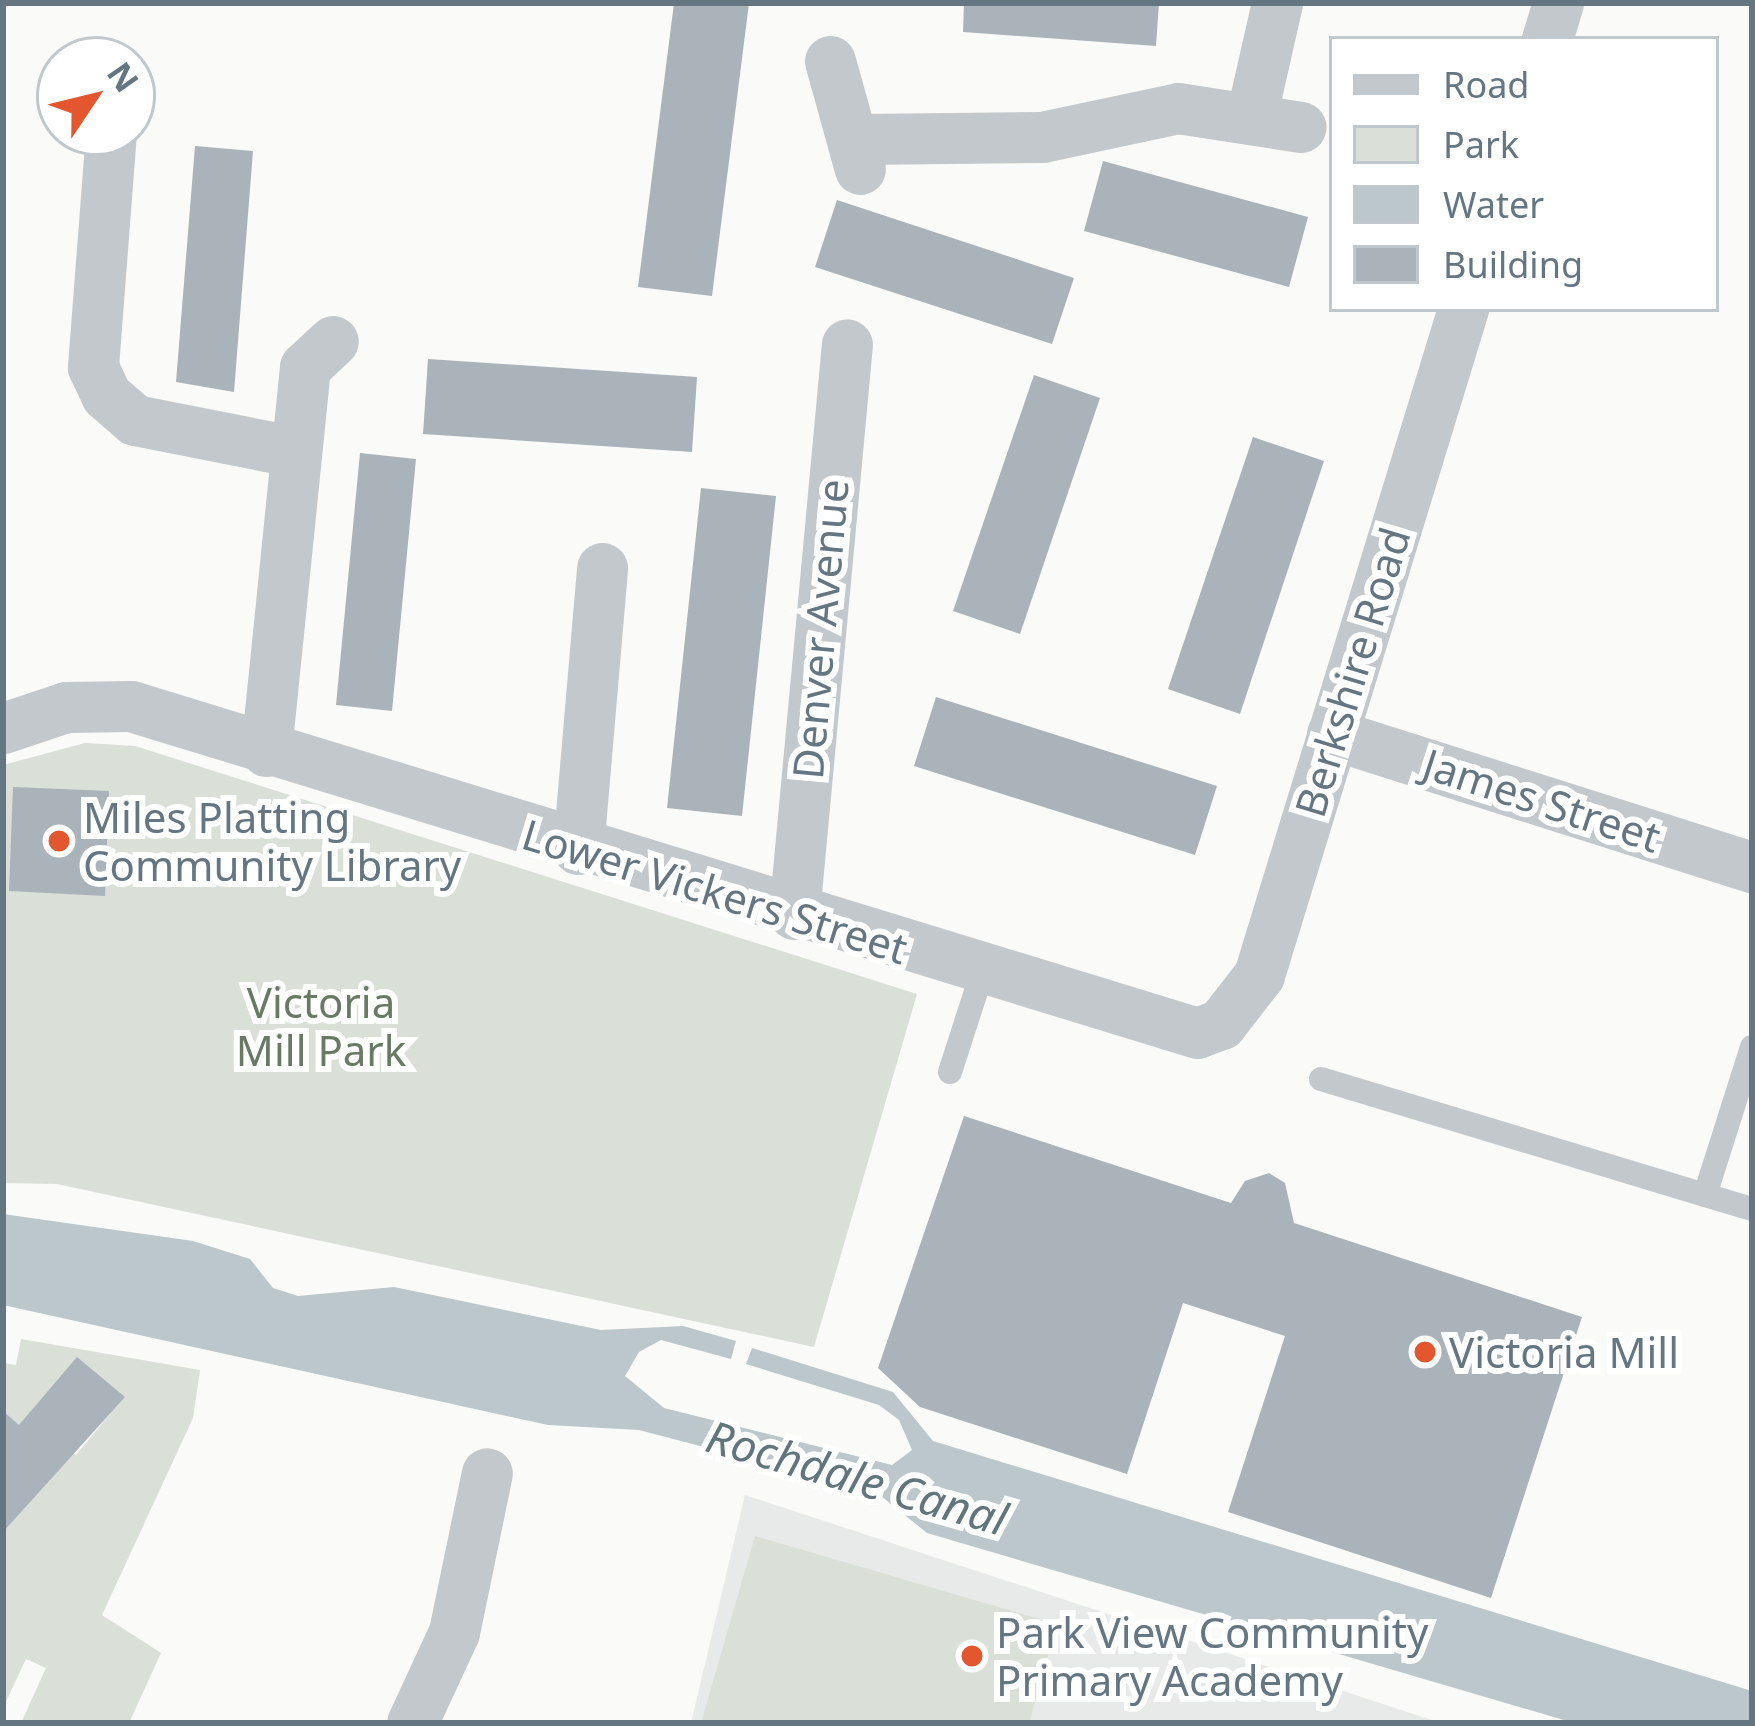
<!DOCTYPE html>
<html>
<head>
<meta charset="utf-8">
<style>
	body { margin:0 }
	#map { position:relative; width:1755px; height:1726px; overflow:hidden; background:#fafaf8; font-family:"Noto Sans",sans-serif }
	div>[style] { position:absolute }
	.built>* { inset:0; background:#e8e9e9 }
	.green>* { inset:0; background:#dadfd7 }
	.water>* { inset:0; background:#bbc7cb }
	.building>* { inset:0; background:#aab3b9 }
	.lane>* { height:24px; margin:-12px; padding:0 12px; transform-origin:12px; border-radius:12px; background:#c3c8cc }
	.street>* { height:51px; margin:-25.5px; padding:0 25.5px; transform-origin:25.5px; border-radius:25.5px; background:#c3c8cc }
	.dots>* { width:33px; height:33px; translate:-50% -50%; box-sizing:border-box; border:6px solid #fff; border-radius:50% }
	span { translate:-50% -50%; white-space:nowrap; text-align:center; line-height:1.15; -webkit-text-stroke:12px #fff; paint-order:stroke }
	.street-label { font-size:42px; color:#657683 }
	.poi-label { font-size:42px; color:#657683 }
	.left { translate:0 -50%; text-align:left }
	.park-label { font-size:42px; color:#687a64 }
	.water-label { font-size:45px; color:#60757c; font-style:italic }
	.frame { position:absolute; inset:0; border:6px solid #657683; pointer-events:none }
	.legend { position:absolute; left:1329px; top:36px; width:390px; height:276px; box-sizing:border-box; background:#fff; border:3px solid #c1c8cd; margin:0; padding:15px 21px; list-style:none; font-size:36px; color:#657683 }
	.legend li { display:flex; align-items:center; gap:24px; height:60px }
	.legend b { width:60px; border:3px solid #c1c8cd }
	.north { position:absolute; left:36px; top:36px; width:120px; height:120px; box-sizing:border-box; background:#fff; border:3px solid #c1c8cd; border-radius:50%; rotate:55deg; font-size:33px; font-weight:700; line-height:48px; text-align:center; color:#657683 }
	.north::after { content:''; display:block; margin:auto; width:42px; height:54px; background:#e4572e; clip-path:polygon(50% 0,100% 100%,50% 72%,0 100%) }
</style>
</head>
<body>
<div id="map">
	<div class="built">
		<i style="clip-path:polygon(745px 1495px,1441px 1723px,691px 1723px)"></i>
	</div>
	<div class="green">
		<i style="clip-path:polygon(85px 743px,135px 746px,917px 994px,814px 1347px,57px 1184px,3px 1183px,3px 765px)"></i>
		<i style="clip-path:polygon(evenodd,21px 1339px,200px 1370px,193px 1418px,102px 1615px,161px 1653px,129px 1723px,21px 1723px,46px 1668px,26px 1659px,3px 1708px,3px 1516px,63px 1464px,17px 1423px,3px 1437px,3px 1363px,16px 1365px,21px 1339px,124px 1397px,76px 1455px,28px 1416px,124px 1397px)"></i>
		<i style="clip-path:polygon(755px 1536px,1057px 1624px,1029px 1723px,701px 1723px)"></i>
	</div>
	<div class="water">
		<i style="clip-path:polygon(3px 1214px,193px 1241px,250px 1259px,273px 1288px,298px 1296px,394px 1287px,601px 1330px,683px 1326px,736px 1341px,731px 1359px,661px 1340px,639px 1352px,625px 1376px,664px 1408px,892px 1465px,912px 1450px,899px 1420px,879px 1405px,746px 1364px,752px 1348px,893px 1392px,933px 1441px,1752px 1691px,1752px 1723px,1574px 1723px,927px 1533px,876px 1492px,639px 1430px,548px 1425px,3px 1305px)"></i>
	</div>
	<div class="building">
		<i style="clip-path:polygon(674px 3px,749px 3px,712px 296px,638px 287px)"></i>
		<i style="clip-path:polygon(964px 3px,1159px 3px,1156px 46px,963px 32px)"></i>
		<i style="clip-path:polygon(195px 146px,253px 151px,234px 392px,176px 382px)"></i>
		<i style="clip-path:polygon(1103px 161px,1308px 217px,1289px 287px,1084px 231px)"></i>
		<i style="clip-path:polygon(837px 200px,1074px 278px,1052px 344px,815px 267px)"></i>
		<i style="clip-path:polygon(428px 359px,697px 377px,692px 452px,423px 434px)"></i>
		<i style="clip-path:polygon(1034px 375px,1100px 398px,1020px 634px,953px 611px)"></i>
		<i style="clip-path:polygon(1253px 437px,1324px 461px,1240px 714px,1168px 689px)"></i>
		<i style="clip-path:polygon(360px 453px,416px 459px,392px 711px,336px 705px)"></i>
		<i style="clip-path:polygon(701px 488px,776px 496px,742px 816px,667px 808px)"></i>
		<i style="clip-path:polygon(936px 697px,1217px 786px,1195px 855px,914px 766px)"></i>
		<i style="clip-path:polygon(13px 787px,109px 791px,105px 896px,9px 891px)"></i>
		<i style="clip-path:polygon(964px 1116px,1231px 1203px,1245px 1181px,1269px 1173px,1285px 1183px,1294px 1223px,1582px 1317px,1491px 1598px,1228px 1512px,1285px 1336px,1183px 1303px,1127px 1474px,920px 1407px,878px 1368px)"></i>
		<i style="clip-path:polygon(77px 1357px,125px 1397px,3px 1532px,3px 1411px,19px 1425px)"></i>
	</div>
	<div class="lane">
		<i style="left:1752px;top:1047px;width:155px;rotate:107.6deg"></i>
		<i style="left:1705px;top:1195px;width:49px;rotate:16.6deg"></i>
		<i style="left:950px;top:1072px;width:104px;rotate:-72.1deg"></i>
		<i style="left:1321px;top:1079px;width:401px;rotate:16.8deg"></i>
	</div>
	<div class="street">
		<i style="left:1547px;top:39px;width:38px;rotate:-73deg"></i>
		<i style="left:830px;top:61px;width:112px;rotate:74.5deg"></i>
		<i style="left:1252px;top:113px;width:113px;rotate:-77.2deg"></i>
		<i style="left:111px;top:132px;width:236px;rotate:94.4deg"></i>
		<i style="left:93px;top:367px;width:31px;rotate:65deg"></i>
		<i style="left:106px;top:395px;width:38px;rotate:41deg"></i>
		<i style="left:135px;top:420px;width:164px;rotate:11.2deg"></i>
		<i style="left:859px;top:139px;width:183px;rotate:-0.6deg"></i>
		<i style="left:1042px;top:137px;width:139px;rotate:-12deg"></i>
		<i style="left:1178px;top:108px;width:124px;rotate:8.8deg"></i>
		<i style="left:3px;top:728px;width:66px;rotate:-18.4deg"></i>
		<i style="left:66px;top:707px;width:65px;rotate:-0.9deg"></i>
		<i style="left:131px;top:706px;width:1115px;rotate:17.05deg"></i>
		<i style="left:1197px;top:1033px;width:26px;rotate:-21deg"></i>
		<i style="left:1221px;top:1024px;width:62px;rotate:-52.2deg"></i>
		<i style="left:1259px;top:975px;width:697px;rotate:-72.97deg"></i>
		<i style="left:1332px;top:734px;width:441px;rotate:17.6deg"></i>
		<i style="left:266px;top:751px;width:386px;rotate:-84.2deg"></i>
		<i style="left:305px;top:367px;width:38px;rotate:-43deg"></i>
		<i style="left:578px;top:849px;width:282px;rotate:-85.1deg"></i>
		<i style="left:794px;top:914px;width:572px;rotate:-84.69deg"></i>
		<i style="left:412px;top:1723px;width:100px;rotate:-65.2deg"></i>
		<i style="left:454px;top:1632px;width:162px;rotate:-78.3deg"></i>
	</div>
	<div class="dots">
		<i style="left:59px;top:841px;background:#e4572e"></i>
		<i style="left:1425px;top:1352px;background:#e4572e"></i>
		<i style="left:972px;top:1656px;background:#e4572e"></i>
	</div>
	<div class="street-label">
		<span style="left:820px;top:629px;rotate:-85deg">Denver Avenue</span>
		<span style="left:1352px;top:672px;rotate:-73deg">Berkshire Road</span>
		<span style="left:1542px;top:800px;rotate:18deg">James Street</span>
		<span style="left:715px;top:891px;rotate:17deg">Lower Vickers Street</span>
	</div>
	<div class="poi-label">
		<span class="left" style="left:83px;top:841px">Miles Platting<br>Community Library</span>
		<span class="left" style="left:1449px;top:1352px">Victoria Mill</span>
		<span class="left" style="left:996px;top:1656px">Park View Community<br>Primary Academy</span>
	</div>
	<div class="park-label">
		<span style="left:321px;top:1026px">Victoria<br>Mill Park</span>
	</div>
	<div class="water-label">
		<span style="left:857px;top:1477px;rotate:16deg">Rochdale Canal</span>
	</div>
	<div class="frame"></div>
	<ul class="legend">
	<li><b style="height:15px;background:#c3c8cc"></b>Road</li>
	<li><b style="height:33px;background:#dadfd7"></b>Park</li>
	<li><b style="height:33px;background:#bbc7cb"></b>Water</li>
	<li><b style="height:33px;background:#aab3b9"></b>Building</li>
	</ul>
	<div class="north">N</div>
</div>
</body>
</html>
